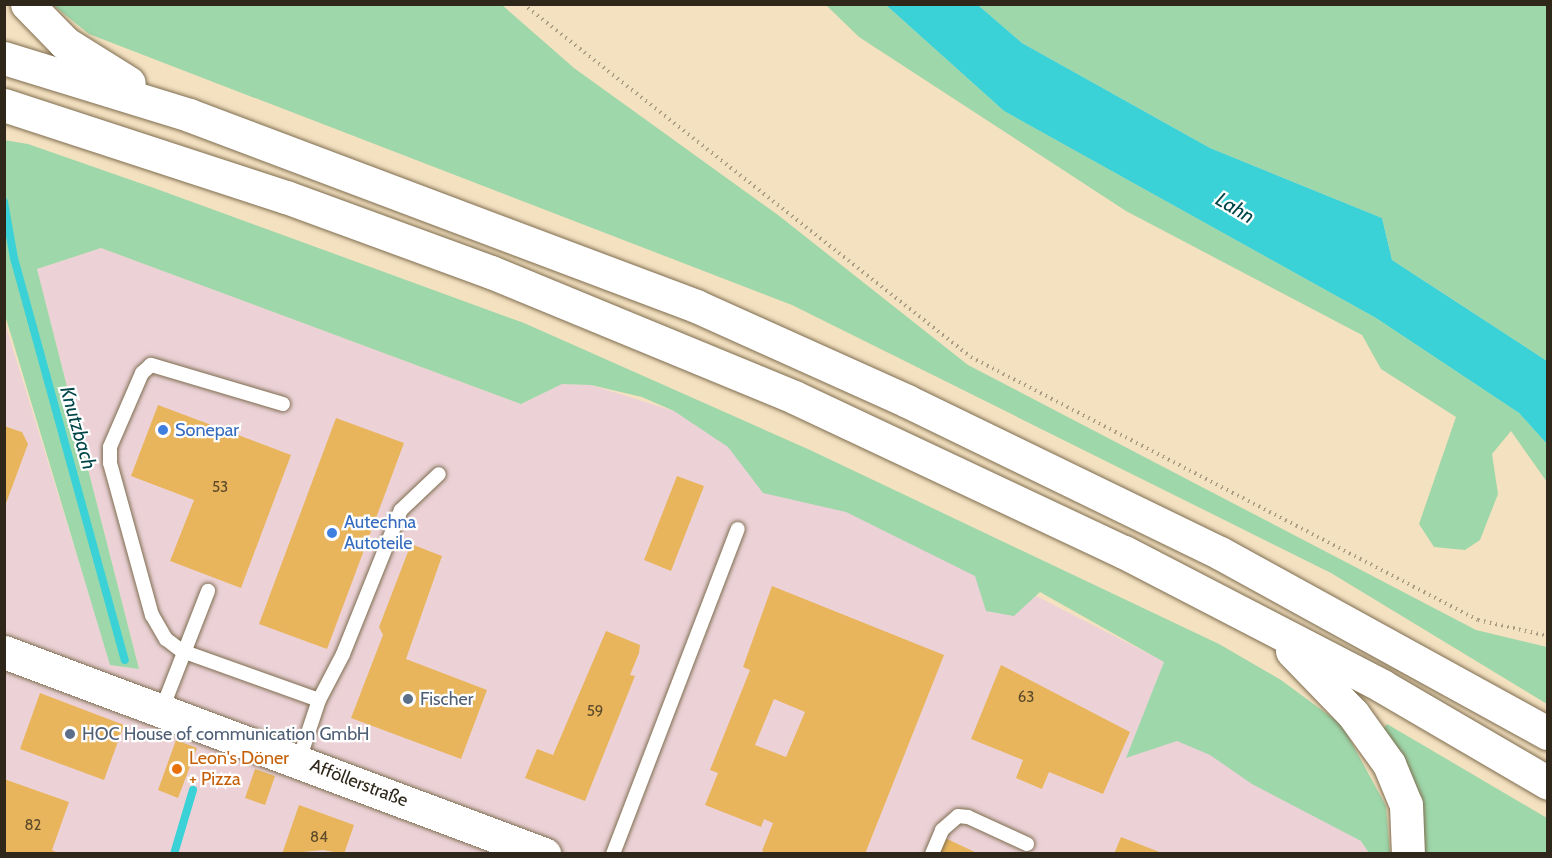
<!DOCTYPE html>
<html>
<head>
<meta charset="utf-8">
<style>
	body { margin:0 }
	#map { position:relative; width:1552px; height:858px; overflow:hidden; background:#f4e1c0; font-family:Cabin,sans-serif }
	div>[style] { position:absolute }
	.commercial>* { inset:0; background:#ecd2d7 }
	.green>* { inset:0; background:#9ed7aa }
	.water>* { inset:0; background:#3ad2d6 }
	.stream>* { height:8px; margin:-4px; padding:0 4px; transform-origin:4px; border-radius:4px; background:#3ad2d6 }
	.building>* { inset:0; background:#e8b55c }
	.path>* { height:4px; margin-top:-2px; transform-origin:0; background:repeating-linear-gradient(90deg,#ab9d83 0 1.5px,transparent 0 6px) }
	.roads { filter:drop-shadow(0 0 2px #7e6d50) drop-shadow(0 0 2px #7e6d50) }
	.service>* { height:14px; margin:-7px; padding:0 7px; transform-origin:7px; border-radius:7px; background:#fff }
	.secondary>* { height:33px; margin:-16.5px; padding:0 16.5px; transform-origin:16.5px; border-radius:16.5px; background:#fff }
	.trunk>* { height:33px; margin:-16.5px; padding:0 16.5px; transform-origin:16.5px; border-radius:16.5px; background:#fff }
	.dots>* { width:16px; height:16px; translate:-50% -50%; box-sizing:border-box; border:3px solid #fff; border-radius:50% }
	span { translate:-50% -50%; white-space:nowrap; text-align:center; line-height:1.15; -webkit-text-stroke:4.5px #fff; paint-order:stroke }
	.number-label { font-size:15px; color:#5c4a2a }
	.number-label span { -webkit-text-stroke-width:0 }
	.shop-label { font-size:18px; color:#366cbe }
	.left { translate:0 -50%; text-align:left }
	.service-label { font-size:18px; color:#4e5e75 }
	.food-label { font-size:18px; color:#c56008 }
	.street-label { font-size:18px; color:#2e271a }
	.water-label { font-size:20px; color:#004648; font-style:italic }
	.frame { position:absolute; inset:0; border:6px solid #2e271a; pointer-events:none }
</style>
</head>
<body>
<div id="map">
	<div class="commercial">
		<i style="clip-path:polygon(101px 248px,521px 404px,562px 384px,591px 385px,674px 411px,1165px 662px,1143px 716px,1361px 841px,1369px 853px,5px 853px,4px 320px,111px 665px,139px 669px,37px 269px)"></i>
	</div>
	<div class="green">
		<i style="clip-path:polygon(53px 5px,502px 5px,574px 68px,778px 215px,968px 365px,1476px 630px,1547px 647px,1547px 704px,1331px 573px,792px 305px,89px 34px)"></i>
		<i style="clip-path:polygon(826px 5px,886px 5px,1004px 111px,1376px 318px,1519px 413px,1547px 444px,1547px 482px,1511px 431px,1492px 454px,1498px 494px,1480px 540px,1465px 550px,1434px 547px,1419px 524px,1456px 417px,1381px 369px,1362px 335px,1126px 211px,859px 37px)"></i>
		<i style="clip-path:polygon(978px 5px,1547px 5px,1547px 361px,1392px 260px,1382px 218px,1210px 148px,1022px 43px)"></i>
		<i style="clip-path:polygon(4px 140px,28px 144px,154px 188px,524px 323px,810px 450px,1219px 644px,1281px 680px,1342px 725px,1386px 806px,1390px 853px,1369px 853px,1361px 841px,1252px 784px,1210px 755px,1177px 741px,1126px 758px,1164px 662px,1040px 592px,1014px 616px,986px 611px,975px 576px,846px 512px,763px 493px,728px 447px,674px 411px,642px 397px,591px 385px,562px 384px,521px 404px,101px 248px,37px 269px,139px 669px,110px 665px,5px 315px)"></i>
		<i style="clip-path:polygon(1387px 724px,1547px 818px,1547px 853px,1424px 853px,1423px 816px,1410px 772px,1383px 729px)"></i>
	</div>
	<div class="water">
		<i style="clip-path:polygon(886px 5px,978px 5px,1022px 43px,1210px 148px,1382px 218px,1392px 260px,1547px 361px,1547px 444px,1519px 413px,1376px 318px,1004px 111px)"></i>
	</div>
	<div class="stream">
		<i style="left:4px;top:202px;width:57px;rotate:79.9deg"></i>
		<i style="left:14px;top:258px;width:417px;rotate:74.6deg"></i>
		<i style="left:174px;top:854px;width:67px;rotate:-73.5deg"></i>
	</div>
	<div class="building">
		<i style="clip-path:polygon(158px 405px,291px 455px,241px 588px,170px 561px,194px 500px,131px 476px)"></i>
		<i style="clip-path:polygon(336px 418px,404px 443px,327px 649px,259px 624px)"></i>
		<i style="clip-path:polygon(4px 426px,22px 432px,28px 444px,5px 506px)"></i>
		<i style="clip-path:polygon(677px 476px,704px 486px,671px 571px,644px 560px)"></i>
		<i style="clip-path:polygon(411px 544px,442px 556px,406px 659px,487px 690px,461px 759px,351px 718px,383px 635px,379px 627px)"></i>
		<i style="clip-path:polygon(evenodd,772px 586px,944px 655px,865px 854px,767px 854px,762px 851px,773px 823px,764px 819px,761px 827px,705px 805px,718px 773px,710px 770px,750px 670px,743px 667px,772px 586px,774px 699px,805px 712px,786px 757px,755px 745px,774px 699px)"></i>
		<i style="clip-path:polygon(606px 631px,640px 645px,639px 653px,630px 675px,635px 676px,585px 801px,525px 778px,537px 749px,553px 755px)"></i>
		<i style="clip-path:polygon(1001px 665px,1130px 732px,1103px 794px,1049px 772px,1042px 789px,1016px 778px,1023px 760px,971px 739px)"></i>
		<i style="clip-path:polygon(40px 693px,124px 725px,104px 780px,20px 749px)"></i>
		<i style="clip-path:polygon(176px 740px,197px 748px,178px 798px,158px 790px)"></i>
		<i style="clip-path:polygon(255px 769px,275px 776px,265px 805px,245px 798px)"></i>
		<i style="clip-path:polygon(4px 779px,69px 802px,52px 850px,60px 854px,4px 854px)"></i>
		<i style="clip-path:polygon(299px 805px,354px 825px,344px 854px,323px 850px,282px 854px)"></i>
		<i style="clip-path:polygon(943px 837px,979px 854px,936px 854px)"></i>
		<i style="clip-path:polygon(1121px 837px,1162px 853px,1162px 854px,1114px 854px)"></i>
	</div>
	<div class="path">
		<i style="left:523px;top:4px;width:570px;rotate:38.24deg"></i>
		<i style="left:971px;top:357px;width:571px;rotate:27.42deg"></i>
		<i style="left:1478px;top:620px;width:72px;rotate:12.9deg"></i>
	</div>
	<div class="roads">
		<div class="service">
			<i style="left:283px;top:404px;width:138px;rotate:-163.5deg"></i>
			<i style="left:151px;top:365px;width:12px;rotate:138deg"></i>
			<i style="left:142px;top:373px;width:81px;rotate:113.4deg"></i>
			<i style="left:110px;top:447px;width:16px;rotate:90deg"></i>
			<i style="left:110px;top:463px;width:158px;rotate:74.6deg"></i>
			<i style="left:152px;top:615px;width:28px;rotate:60deg"></i>
			<i style="left:166px;top:639px;width:20px;rotate:37deg"></i>
			<i style="left:182px;top:651px;width:145px;rotate:19.7deg"></i>
			<i style="left:162px;top:709px;width:127px;rotate:-68.7deg"></i>
			<i style="left:299px;top:760px;width:63px;rotate:-71.6deg"></i>
			<i style="left:319px;top:700px;width:52px;rotate:-62.4deg"></i>
			<i style="left:343px;top:654px;width:155px;rotate:-68.1deg"></i>
			<i style="left:401px;top:510px;width:52px;rotate:-43.5deg"></i>
			<i style="left:613px;top:854px;width:348px;rotate:-69deg"></i>
			<i style="left:932px;top:854px;width:26px;rotate:-67deg"></i>
			<i style="left:942px;top:830px;width:21px;rotate:-41deg"></i>
			<i style="left:958px;top:816px;width:10px;rotate:6deg"></i>
			<i style="left:968px;top:817px;width:65px;rotate:24.6deg"></i>
		</div>
		<div class="secondary">
			<i style="left:4px;top:652px;width:577px;rotate:20.51deg"></i>
		</div>
		<div class="trunk">
			<i style="left:27px;top:4px;width:54px;rotate:45.7deg"></i>
			<i style="left:65px;top:43px;width:75px;rotate:32deg"></i>
			<i style="left:4px;top:58px;width:194px;rotate:17.1deg"></i>
			<i style="left:189px;top:115px;width:542px;rotate:20.64deg"></i>
			<i style="left:696px;top:306px;width:231px;rotate:24.2deg"></i>
			<i style="left:907px;top:401px;width:348px;rotate:25.9deg"></i>
			<i style="left:1220px;top:553px;width:374px;rotate:28.8deg"></i>
			<i style="left:4px;top:105px;width:297px;rotate:18.1deg"></i>
			<i style="left:286px;top:197px;width:218px;rotate:20.1deg"></i>
			<i style="left:491px;top:272px;width:328px;rotate:22.4deg"></i>
			<i style="left:794px;top:397px;width:365px;rotate:25.2deg"></i>
			<i style="left:1124px;top:552px;width:291px;rotate:27.4deg"></i>
			<i style="left:1382px;top:686px;width:192px;rotate:30.3deg"></i>
			<i style="left:1292px;top:651px;width:88px;rotate:45.9deg"></i>
			<i style="left:1353px;top:714px;width:62px;rotate:54.2deg"></i>
			<i style="left:1389px;top:764px;width:44px;rotate:67.5deg"></i>
			<i style="left:1406px;top:805px;width:49px;rotate:87.7deg"></i>
		</div>
	</div>
	<div class="dots">
		<i style="left:163px;top:430px;background:#3f7fe0"></i>
		<i style="left:332px;top:533px;background:#3f7fe0"></i>
		<i style="left:408px;top:699px;background:#5c6f8a"></i>
		<i style="left:70px;top:734px;background:#5c6f8a"></i>
		<i style="left:177px;top:769px;background:#e8710a"></i>
	</div>
	<div class="number-label">
		<span style="left:220px;top:488px">53</span>
		<span style="left:1026px;top:698px">63</span>
		<span style="left:595px;top:712px">59</span>
		<span style="left:33px;top:826px">82</span>
		<span style="left:319px;top:838px">84</span>
	</div>
	<div class="shop-label">
		<span class="left" style="left:175px;top:430px">Sonepar</span>
		<span class="left" style="left:344px;top:533px">Autechna<br>Autoteile</span>
	</div>
	<div class="service-label">
		<span class="left" style="left:420px;top:699px">Fischer</span>
		<span class="left" style="left:82px;top:734px">HOC House of communication GmbH</span>
	</div>
	<div class="food-label">
		<span class="left" style="left:189px;top:769px">Leon's Döner<br>+ Pizza</span>
	</div>
	<div class="street-label">
		<span style="left:359px;top:783px;rotate:21deg">Afföllerstraße</span>
	</div>
	<div class="water-label">
		<span style="left:1235px;top:208px;rotate:31deg">Lahn</span>
		<span style="left:78px;top:428px;rotate:74deg">Knutzbach</span>
	</div>
	<div class="frame"></div>
</div>
</body>
</html>
